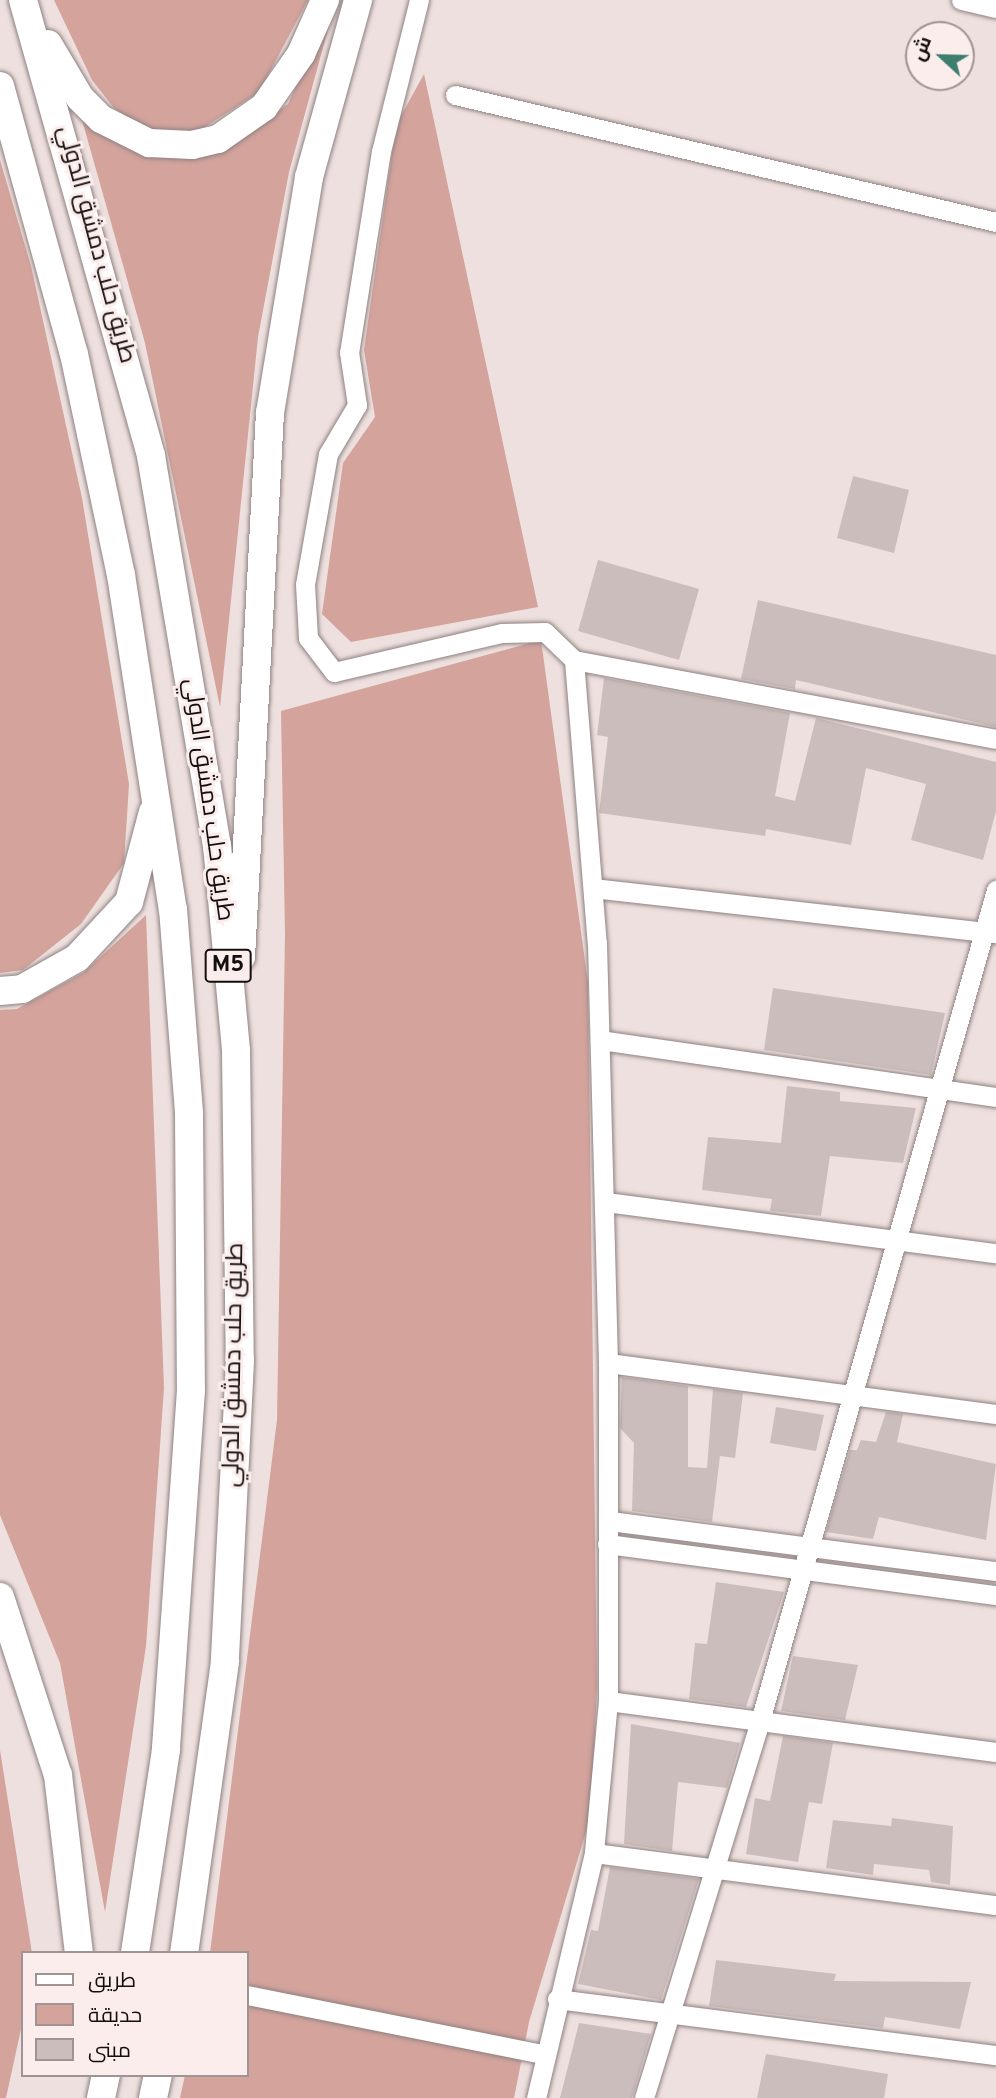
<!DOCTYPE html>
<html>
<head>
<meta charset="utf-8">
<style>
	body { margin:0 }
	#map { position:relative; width:996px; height:2098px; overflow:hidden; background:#eee0de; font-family:Overpass,Cairo,sans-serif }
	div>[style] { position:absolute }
	.green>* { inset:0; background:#d3a39c }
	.building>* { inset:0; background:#cbbdbb }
	.roads { filter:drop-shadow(0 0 2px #8e8180) drop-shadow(0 0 2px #8e8180) }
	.minor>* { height:19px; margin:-9.5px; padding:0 9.5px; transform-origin:9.5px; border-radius:9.5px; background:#fff }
	.highway>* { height:28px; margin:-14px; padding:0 14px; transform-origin:14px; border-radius:14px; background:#fff }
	span { translate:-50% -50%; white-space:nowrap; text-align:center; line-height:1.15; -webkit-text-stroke:6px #fbedeb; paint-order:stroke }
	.shield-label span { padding:2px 5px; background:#fbedeb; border:2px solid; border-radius:5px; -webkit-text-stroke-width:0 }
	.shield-label { font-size:23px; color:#130f0e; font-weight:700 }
	.street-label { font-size:24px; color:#130f0e }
	.legend { position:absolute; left:21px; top:1951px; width:228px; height:126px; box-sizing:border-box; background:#fbedeb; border:2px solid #9e9493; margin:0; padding:9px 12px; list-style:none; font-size:21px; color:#130f0e }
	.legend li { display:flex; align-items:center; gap:14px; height:35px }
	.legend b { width:35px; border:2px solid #9e9493 }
	.north { position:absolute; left:905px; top:21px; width:70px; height:70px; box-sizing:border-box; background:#fbedeb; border:2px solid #9e9493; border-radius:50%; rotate:292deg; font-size:19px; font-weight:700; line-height:28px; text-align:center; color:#130f0e }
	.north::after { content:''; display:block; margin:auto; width:24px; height:32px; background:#3d7e6f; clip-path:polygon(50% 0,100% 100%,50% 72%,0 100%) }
</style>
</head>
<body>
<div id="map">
	<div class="green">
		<i style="clip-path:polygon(54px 0,308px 0,259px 92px,202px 129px,173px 133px,144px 128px,114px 108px,92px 80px)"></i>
		<i style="clip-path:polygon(336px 0,289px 172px,258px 337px,220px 707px,145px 343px,82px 120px,124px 145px,227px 147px,288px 104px)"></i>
		<i style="clip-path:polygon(424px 74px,538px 607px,351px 642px,322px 614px,343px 463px,375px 417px,364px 350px,396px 125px)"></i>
		<i style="clip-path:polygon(0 160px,31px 266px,82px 498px,129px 784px,124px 863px,81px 924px,23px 970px,0 973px)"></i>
		<i style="clip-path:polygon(541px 640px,588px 983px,597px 1687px,591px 1815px,529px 2022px,514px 2098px,180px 2098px,185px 2075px,247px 2075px,247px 1953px,210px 1953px,277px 1420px,285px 934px,281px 711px)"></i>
		<i style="clip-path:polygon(146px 915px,164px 1388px,146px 1646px,105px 1912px,60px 1663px,0 1515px,0 1010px,17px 1009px,83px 973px)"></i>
		<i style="clip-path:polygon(0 1750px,32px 1953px,23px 1953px,23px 2020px,6px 2098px,0 2098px)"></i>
	</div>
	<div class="building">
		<i style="clip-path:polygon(853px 476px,909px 490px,894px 553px,837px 538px)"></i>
		<i style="clip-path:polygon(598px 560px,699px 589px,679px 660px,578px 631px)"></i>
		<i style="clip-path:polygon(758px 600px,996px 655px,996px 727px,796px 680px,795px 689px,741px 679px)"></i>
		<i style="clip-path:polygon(604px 678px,790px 713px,775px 796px,795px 801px,816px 718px,996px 762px,996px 811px,983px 860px,911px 840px,926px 784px,866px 768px,851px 845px,766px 829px,765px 836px,599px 813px,608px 737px,597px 735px)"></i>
		<i style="clip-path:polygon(773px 988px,945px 1013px,931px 1075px,764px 1050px)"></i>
		<i style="clip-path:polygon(787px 1086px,840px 1092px,840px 1101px,916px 1108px,903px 1163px,830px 1156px,821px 1216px,770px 1211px,772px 1199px,702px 1190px,708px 1137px,781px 1143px)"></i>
		<i style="clip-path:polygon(622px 1377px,688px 1386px,688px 1467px,707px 1468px,713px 1389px,743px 1393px,735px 1458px,720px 1456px,712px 1522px,632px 1511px,634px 1443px,620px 1428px)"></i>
		<i style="clip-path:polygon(776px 1407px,824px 1415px,816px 1451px,770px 1443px)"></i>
		<i style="clip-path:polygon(886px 1412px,903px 1414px,897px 1442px,996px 1464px,986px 1540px,879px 1517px,873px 1539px,826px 1532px,850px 1450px,857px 1450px,861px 1440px,876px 1442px)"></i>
		<i style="clip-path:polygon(716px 1582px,784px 1592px,746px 1707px,689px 1699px,695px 1643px,707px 1644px)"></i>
		<i style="clip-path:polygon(793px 1656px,858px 1665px,845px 1720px,781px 1711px)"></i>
		<i style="clip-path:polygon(631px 1724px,740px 1743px,727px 1788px,678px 1782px,672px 1851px,624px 1844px)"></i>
		<i style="clip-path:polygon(783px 1736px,833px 1743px,822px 1804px,809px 1802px,798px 1862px,746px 1854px,755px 1798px,770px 1801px)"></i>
		<i style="clip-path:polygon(892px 1818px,953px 1826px,950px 1885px,931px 1882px,929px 1870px,874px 1864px,873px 1875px,826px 1868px,833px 1820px,891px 1826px)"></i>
		<i style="clip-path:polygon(610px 1867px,699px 1879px,661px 2000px,578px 1984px,591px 1930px,598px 1931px)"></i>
		<i style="clip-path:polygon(716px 1960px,836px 1974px,834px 1981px,971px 1982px,960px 2029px,885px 2017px,883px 2028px,709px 2006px)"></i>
		<i style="clip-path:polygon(579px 2023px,651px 2034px,632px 2098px,560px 2098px)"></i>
		<i style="clip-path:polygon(766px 2054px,888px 2074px,884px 2098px,757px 2098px)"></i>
	</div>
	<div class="roads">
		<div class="minor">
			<i style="left:419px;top:0;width:156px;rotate:104.1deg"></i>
			<i style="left:381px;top:151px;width:204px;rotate:99deg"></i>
			<i style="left:349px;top:352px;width:54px;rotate:81.4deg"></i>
			<i style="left:357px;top:405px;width:57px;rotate:120.6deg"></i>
			<i style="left:328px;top:454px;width:132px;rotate:100deg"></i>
			<i style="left:305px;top:584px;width:54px;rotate:86.8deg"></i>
			<i style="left:308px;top:638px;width:43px;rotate:52.6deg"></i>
			<i style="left:334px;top:672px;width:172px;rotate:-13.1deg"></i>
			<i style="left:502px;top:633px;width:43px;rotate:-1.3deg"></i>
			<i style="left:545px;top:632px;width:40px;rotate:44deg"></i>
			<i style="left:574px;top:660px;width:284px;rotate:85.4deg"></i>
			<i style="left:597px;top:943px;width:420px;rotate:88.5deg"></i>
			<i style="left:608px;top:1363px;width:338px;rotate:90deg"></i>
			<i style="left:608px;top:1701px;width:153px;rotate:95.3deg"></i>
			<i style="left:594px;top:1853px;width:252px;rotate:103.3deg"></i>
			<i style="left:961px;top:0;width:36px;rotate:13deg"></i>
			<i style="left:455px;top:95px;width:556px;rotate:13.21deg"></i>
			<i style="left:574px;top:660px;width:429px;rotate:10.6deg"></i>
			<i style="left:593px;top:888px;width:406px;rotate:6.4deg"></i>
			<i style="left:600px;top:1040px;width:400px;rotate:8.2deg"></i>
			<i style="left:606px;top:1202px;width:393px;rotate:7.5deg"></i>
			<i style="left:608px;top:1363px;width:391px;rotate:7.5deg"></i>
			<i style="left:610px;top:1521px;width:389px;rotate:7.4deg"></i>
			<i style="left:607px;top:1544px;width:392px;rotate:7.5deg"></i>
			<i style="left:608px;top:1701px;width:391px;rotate:7.5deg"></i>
			<i style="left:594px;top:1853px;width:405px;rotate:7.4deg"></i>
			<i style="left:247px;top:1995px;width:305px;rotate:11.3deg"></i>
			<i style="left:557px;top:1999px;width:443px;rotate:7.3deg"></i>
			<i style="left:644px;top:2098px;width:394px;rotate:-72.9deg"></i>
			<i style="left:760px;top:1721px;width:864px;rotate:-74.15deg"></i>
		</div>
		<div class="highway">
			<i style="left:23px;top:0;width:474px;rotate:74.3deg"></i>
			<i style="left:151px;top:456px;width:395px;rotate:80.4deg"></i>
			<i style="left:217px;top:845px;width:207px;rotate:84.7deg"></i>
			<i style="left:236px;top:1051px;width:310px;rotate:89.3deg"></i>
			<i style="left:240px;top:1361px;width:301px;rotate:92.9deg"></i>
			<i style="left:225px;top:1662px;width:294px;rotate:98deg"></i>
			<i style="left:48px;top:44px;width:63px;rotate:59.3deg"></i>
			<i style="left:80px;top:98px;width:30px;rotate:45deg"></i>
			<i style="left:101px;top:119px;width:54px;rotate:26.6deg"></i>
			<i style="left:149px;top:143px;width:43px;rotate:2.7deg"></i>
			<i style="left:192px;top:145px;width:27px;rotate:-13deg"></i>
			<i style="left:218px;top:139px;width:56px;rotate:-34.8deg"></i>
			<i style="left:264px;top:107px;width:65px;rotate:-55.1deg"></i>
			<i style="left:301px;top:54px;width:59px;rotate:-66deg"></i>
			<i style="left:0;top:86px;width:278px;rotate:74.6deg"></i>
			<i style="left:74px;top:354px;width:226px;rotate:78deg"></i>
			<i style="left:121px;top:575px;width:338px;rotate:81.2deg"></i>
			<i style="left:173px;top:909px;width:206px;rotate:85.5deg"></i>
			<i style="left:189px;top:1114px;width:276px;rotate:89.6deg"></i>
			<i style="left:191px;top:1390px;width:361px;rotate:94deg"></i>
			<i style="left:166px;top:1750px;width:205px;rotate:98.7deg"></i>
			<i style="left:241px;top:957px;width:545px;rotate:-86.95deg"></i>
			<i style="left:270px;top:413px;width:239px;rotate:-80.6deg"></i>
			<i style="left:309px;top:177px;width:184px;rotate:-74.5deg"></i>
			<i style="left:0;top:991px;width:22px;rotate:-5deg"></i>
			<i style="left:22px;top:989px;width:63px;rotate:-29.4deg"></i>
			<i style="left:77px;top:958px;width:76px;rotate:-47.1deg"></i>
			<i style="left:129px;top:902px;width:93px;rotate:-75.1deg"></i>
			<i style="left:0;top:1597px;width:187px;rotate:72deg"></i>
			<i style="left:58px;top:1775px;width:179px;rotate:83.3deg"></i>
			<i style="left:101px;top:2098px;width:24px;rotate:-78deg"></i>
			<i style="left:153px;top:2098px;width:24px;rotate:-78deg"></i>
		</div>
	</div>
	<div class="shield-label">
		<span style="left:228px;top:966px">M5</span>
	</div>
	<div class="street-label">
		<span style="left:95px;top:245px;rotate:75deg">طريق حلب دمشق الدولي</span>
		<span style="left:207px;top:800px;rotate:82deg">طريق حلب دمشق الدولي</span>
		<span style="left:235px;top:1365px;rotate:-89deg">طريق حلب دمشق الدولي</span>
	</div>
	<ul class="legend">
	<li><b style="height:9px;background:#fff"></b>طريق</li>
	<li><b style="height:19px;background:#d3a39c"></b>حديقة</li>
	<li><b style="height:19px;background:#cbbdbb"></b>مبنى</li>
	</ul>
	<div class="north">ش</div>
</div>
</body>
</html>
